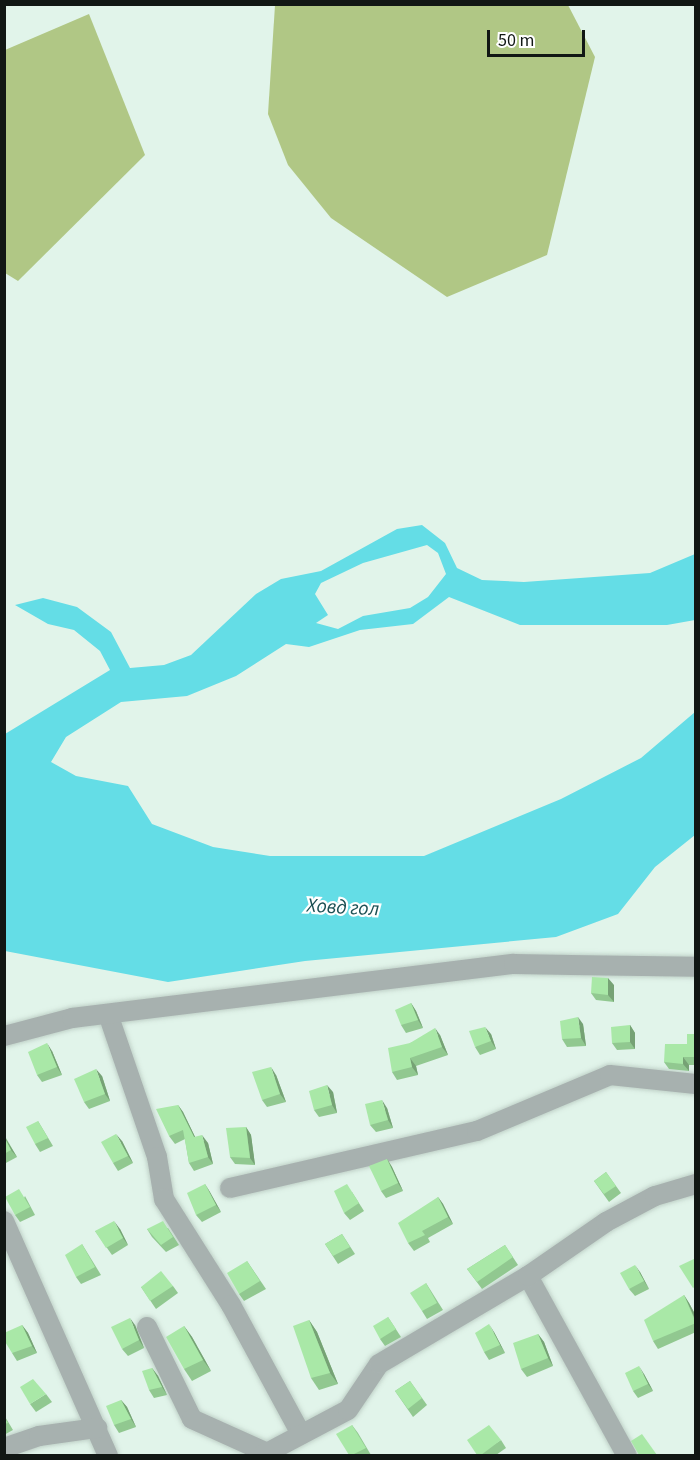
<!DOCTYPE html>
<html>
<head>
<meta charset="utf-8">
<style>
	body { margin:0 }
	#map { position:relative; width:700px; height:1460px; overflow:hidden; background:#e1f4ea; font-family:"Source Sans 3",sans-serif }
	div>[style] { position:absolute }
	.green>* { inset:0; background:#b0c785 }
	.water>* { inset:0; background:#64dde6 }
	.roads { filter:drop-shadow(0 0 2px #c0d1c8) drop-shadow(0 0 2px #c0d1c8) }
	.minor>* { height:20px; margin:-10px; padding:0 10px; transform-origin:10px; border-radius:10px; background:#a7b1af }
	.wall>* { inset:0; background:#91c890 }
	.shaded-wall>* { inset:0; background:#76a275 }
	.building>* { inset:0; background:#a9e8a7 }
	span { translate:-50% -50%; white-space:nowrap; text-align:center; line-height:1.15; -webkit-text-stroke:4.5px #fff; paint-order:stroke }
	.water-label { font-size:20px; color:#1c5155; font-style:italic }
	.frame { position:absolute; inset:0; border:6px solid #111714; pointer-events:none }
	.scale { position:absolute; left:487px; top:30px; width:98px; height:27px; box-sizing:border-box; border:3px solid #111714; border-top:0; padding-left:8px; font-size:18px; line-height:21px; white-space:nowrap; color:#111714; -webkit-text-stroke:4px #fff; paint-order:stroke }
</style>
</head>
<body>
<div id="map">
	<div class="green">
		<i style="clip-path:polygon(275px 5px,568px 5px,595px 57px,547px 255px,447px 297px,331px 218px,288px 165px,268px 114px)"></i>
		<i style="clip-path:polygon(89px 14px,145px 155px,18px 281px,5px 273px,5px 50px)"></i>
	</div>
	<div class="water">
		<i style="clip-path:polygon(evenodd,422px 525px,445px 543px,457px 568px,482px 580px,524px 582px,650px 573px,695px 554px,695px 620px,667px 625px,520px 625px,449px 597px,413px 624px,360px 630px,309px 647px,286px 644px,236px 676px,187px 696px,121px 702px,66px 737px,51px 762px,76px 776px,128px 786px,152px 824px,213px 847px,270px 856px,424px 856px,561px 799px,641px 758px,695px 712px,695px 835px,655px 867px,618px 914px,556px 937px,305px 961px,168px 982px,5px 951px,5px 734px,110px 670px,100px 651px,74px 630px,48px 624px,15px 605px,43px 598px,77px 607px,111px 632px,130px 668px,164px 665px,191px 655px,256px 594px,281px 579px,321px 571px,397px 529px,422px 525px,427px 545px,438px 553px,446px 574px,428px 597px,410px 608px,363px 616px,338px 629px,316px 623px,328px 615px,315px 594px,321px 583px,363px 563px,427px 545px)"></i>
	</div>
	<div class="roads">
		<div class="minor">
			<i style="left:108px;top:1014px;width:151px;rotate:71.1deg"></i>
			<i style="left:157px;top:1157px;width:43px;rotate:80.5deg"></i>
			<i style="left:164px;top:1199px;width:125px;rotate:57.7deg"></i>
			<i style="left:231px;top:1305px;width:147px;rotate:61.5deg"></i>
			<i style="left:4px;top:1036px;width:70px;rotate:-14.8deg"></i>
			<i style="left:72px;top:1018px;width:445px;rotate:-7deg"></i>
			<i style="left:514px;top:964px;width:182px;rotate:0.9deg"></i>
			<i style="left:230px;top:1188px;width:253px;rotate:-13deg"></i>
			<i style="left:477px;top:1131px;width:144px;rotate:-22.8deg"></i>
			<i style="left:610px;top:1075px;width:86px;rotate:6deg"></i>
			<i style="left:4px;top:1221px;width:257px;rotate:66.1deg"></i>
			<i style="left:528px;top:1276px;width:205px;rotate:61.2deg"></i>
			<i style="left:147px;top:1327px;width:102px;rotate:63.9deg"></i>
			<i style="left:192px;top:1419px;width:80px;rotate:24.3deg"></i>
			<i style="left:4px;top:1448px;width:37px;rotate:-19deg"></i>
			<i style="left:39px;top:1436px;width:59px;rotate:-7.9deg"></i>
			<i style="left:261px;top:1456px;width:98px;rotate:-27.9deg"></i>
			<i style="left:348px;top:1410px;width:55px;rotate:-56deg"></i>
			<i style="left:379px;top:1364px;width:173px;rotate:-30.6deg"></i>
			<i style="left:528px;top:1276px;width:95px;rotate:-34.7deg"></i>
			<i style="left:606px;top:1222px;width:55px;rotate:-28deg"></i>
			<i style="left:655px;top:1196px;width:43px;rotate:-16.3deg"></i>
		</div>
	</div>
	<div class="wall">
		<i style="clip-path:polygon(614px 985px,614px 1002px,596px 1000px,591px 993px)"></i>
		<i style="clip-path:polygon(411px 1003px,416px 1011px,423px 1028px,406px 1033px,401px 1025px)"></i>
		<i style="clip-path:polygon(583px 1024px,586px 1046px,567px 1047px,562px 1039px)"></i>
		<i style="clip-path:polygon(630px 1025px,635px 1033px,635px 1049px,617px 1050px,612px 1043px)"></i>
		<i style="clip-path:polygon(491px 1034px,496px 1049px,480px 1055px,475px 1047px)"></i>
		<i style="clip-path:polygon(696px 1034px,696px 1065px,689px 1065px,689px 1071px,669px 1069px,664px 1062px,687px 1044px)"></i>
		<i style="clip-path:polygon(440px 1035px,448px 1055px,416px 1066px,418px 1075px,397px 1080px,392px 1072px,410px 1043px)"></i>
		<i style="clip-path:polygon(52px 1051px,62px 1075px,42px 1082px,37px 1075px)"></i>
		<i style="clip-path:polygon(276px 1075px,286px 1102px,267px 1107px,262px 1100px)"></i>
		<i style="clip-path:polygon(102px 1076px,110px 1101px,89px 1109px,84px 1102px)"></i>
		<i style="clip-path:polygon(333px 1092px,337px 1113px,319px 1117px,314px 1110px)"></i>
		<i style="clip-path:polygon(178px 1105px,183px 1112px,195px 1137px,208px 1143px,213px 1164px,194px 1171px,189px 1163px,185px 1139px,175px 1144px,169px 1136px)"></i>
		<i style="clip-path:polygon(387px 1108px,393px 1128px,376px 1132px,370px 1125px)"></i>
		<i style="clip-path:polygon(38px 1121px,53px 1146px,40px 1152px,35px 1144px)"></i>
		<i style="clip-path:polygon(246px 1127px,251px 1135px,255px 1165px,235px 1164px,230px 1157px)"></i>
		<i style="clip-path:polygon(4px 1137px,6px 1138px,17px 1157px,4px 1164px)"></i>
		<i style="clip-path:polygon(122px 1141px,133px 1163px,118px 1171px,113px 1163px)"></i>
		<i style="clip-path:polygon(387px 1159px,392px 1167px,403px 1191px,386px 1198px,381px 1191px)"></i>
		<i style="clip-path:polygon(606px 1172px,621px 1193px,609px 1202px,594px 1181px)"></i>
		<i style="clip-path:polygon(205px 1184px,221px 1212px,202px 1222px,196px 1215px)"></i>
		<i style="clip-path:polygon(352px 1192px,364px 1211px,350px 1220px,344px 1213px)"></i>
		<i style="clip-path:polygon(25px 1196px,35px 1215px,20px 1222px,15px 1215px)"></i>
		<i style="clip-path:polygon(438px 1197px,443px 1204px,453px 1224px,428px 1238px,430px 1242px,414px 1251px,408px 1243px)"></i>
		<i style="clip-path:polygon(168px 1228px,179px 1245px,166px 1252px,152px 1237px,147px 1229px)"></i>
		<i style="clip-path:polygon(120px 1229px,128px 1245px,112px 1255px,95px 1231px)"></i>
		<i style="clip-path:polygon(342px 1234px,355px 1254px,338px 1264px,325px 1244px)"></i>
		<i style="clip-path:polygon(82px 1244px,101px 1275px,81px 1284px,76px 1277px)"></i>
		<i style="clip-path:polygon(505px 1245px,518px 1265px,482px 1289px,467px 1269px)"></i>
		<i style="clip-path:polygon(247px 1261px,266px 1289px,244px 1301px,239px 1294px)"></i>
		<i style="clip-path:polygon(640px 1272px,649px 1289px,635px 1296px,629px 1289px)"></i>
		<i style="clip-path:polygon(426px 1283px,443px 1310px,427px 1319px,422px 1311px)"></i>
		<i style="clip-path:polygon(173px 1286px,178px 1293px,156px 1309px,141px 1287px)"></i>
		<i style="clip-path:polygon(684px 1295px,689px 1303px,696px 1316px,696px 1332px,658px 1349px,653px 1341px)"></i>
		<i style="clip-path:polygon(388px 1317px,401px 1337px,385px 1346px,380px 1339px)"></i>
		<i style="clip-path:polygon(309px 1320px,317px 1332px,338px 1384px,319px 1390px,311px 1378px)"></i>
		<i style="clip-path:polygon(22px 1325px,28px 1333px,37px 1353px,17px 1361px,12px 1353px)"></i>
		<i style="clip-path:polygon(135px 1325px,144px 1348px,128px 1356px,122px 1349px)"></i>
		<i style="clip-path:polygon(184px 1326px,192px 1337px,211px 1371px,192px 1381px,184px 1369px)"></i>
		<i style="clip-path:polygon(494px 1332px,505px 1353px,489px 1360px,484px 1352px)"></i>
		<i style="clip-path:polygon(538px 1334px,544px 1342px,553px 1366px,527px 1377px,521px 1369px)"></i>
		<i style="clip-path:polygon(152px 1368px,158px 1376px,167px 1395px,154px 1398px,149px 1390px)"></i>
		<i style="clip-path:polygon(644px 1374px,653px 1391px,638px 1398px,633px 1391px)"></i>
		<i style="clip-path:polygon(410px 1381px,427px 1405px,413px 1417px,395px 1391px)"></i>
		<i style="clip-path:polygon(46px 1394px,52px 1402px,36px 1412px,30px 1404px)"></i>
		<i style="clip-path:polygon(121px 1400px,127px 1407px,136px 1427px,119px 1433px,114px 1425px)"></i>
		<i style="clip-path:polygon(4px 1415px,13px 1430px,4px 1435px)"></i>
		<i style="clip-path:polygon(352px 1425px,358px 1433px,371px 1455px,349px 1455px)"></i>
		<i style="clip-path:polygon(501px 1440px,506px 1448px,496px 1455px,477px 1455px)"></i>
	</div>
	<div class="shaded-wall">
		<i style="clip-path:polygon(608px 978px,614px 985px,614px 1002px,608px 995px)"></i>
		<i style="clip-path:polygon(411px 1003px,416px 1011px,423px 1028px,418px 1020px)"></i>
		<i style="clip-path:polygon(578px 1017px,583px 1024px,586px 1046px,581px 1038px)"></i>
		<i style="clip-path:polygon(630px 1025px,635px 1033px,635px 1049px,630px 1042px)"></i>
		<i style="clip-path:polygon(485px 1027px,491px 1034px,496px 1049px,491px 1041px)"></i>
		<i style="clip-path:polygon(435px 1028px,440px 1035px,448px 1055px,442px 1047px)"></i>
		<i style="clip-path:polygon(47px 1043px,52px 1051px,62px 1075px,57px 1067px)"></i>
		<i style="clip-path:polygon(683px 1057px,689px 1065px,689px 1071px,683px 1064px)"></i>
		<i style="clip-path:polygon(410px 1058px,416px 1066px,418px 1075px,412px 1067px)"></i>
		<i style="clip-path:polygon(271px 1067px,276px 1075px,286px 1102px,280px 1094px)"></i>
		<i style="clip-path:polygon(96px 1069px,102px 1076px,110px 1101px,105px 1094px)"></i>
		<i style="clip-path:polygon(327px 1085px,333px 1092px,337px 1113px,332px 1105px)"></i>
		<i style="clip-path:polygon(382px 1100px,387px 1108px,393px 1128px,388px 1120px)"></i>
		<i style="clip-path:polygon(178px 1105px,183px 1112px,199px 1145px,194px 1137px)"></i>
		<i style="clip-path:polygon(246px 1127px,251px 1135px,255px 1165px,250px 1158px)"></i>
		<i style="clip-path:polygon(116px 1134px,122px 1141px,133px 1163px,128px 1156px)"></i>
		<i style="clip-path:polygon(202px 1135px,208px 1143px,213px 1164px,208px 1157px)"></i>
		<i style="clip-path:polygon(4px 1136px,17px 1157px,11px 1150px)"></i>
		<i style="clip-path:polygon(387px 1159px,392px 1167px,403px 1191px,398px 1183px)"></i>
		<i style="clip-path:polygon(205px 1184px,210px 1192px,221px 1212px,216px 1205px)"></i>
		<i style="clip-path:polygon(438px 1197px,443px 1204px,453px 1224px,448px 1217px)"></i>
		<i style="clip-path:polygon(114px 1221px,120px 1229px,128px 1245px,123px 1238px)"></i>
		<i style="clip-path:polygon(635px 1265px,640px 1272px,649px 1289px,644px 1281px)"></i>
		<i style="clip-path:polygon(684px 1295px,689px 1303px,696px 1316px,696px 1321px)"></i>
		<i style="clip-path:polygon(130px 1318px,135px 1325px,144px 1348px,139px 1340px)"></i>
		<i style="clip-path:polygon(309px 1320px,317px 1332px,338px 1384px,330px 1373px)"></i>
		<i style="clip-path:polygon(489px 1324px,494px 1332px,505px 1353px,500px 1345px)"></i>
		<i style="clip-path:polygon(22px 1325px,28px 1333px,37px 1353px,32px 1346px)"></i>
		<i style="clip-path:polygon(184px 1326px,192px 1337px,211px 1371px,203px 1360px)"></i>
		<i style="clip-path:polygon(538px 1334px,544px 1342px,553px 1366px,548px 1358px)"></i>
		<i style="clip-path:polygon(639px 1366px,644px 1374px,653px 1391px,648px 1384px)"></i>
		<i style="clip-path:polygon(152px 1368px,158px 1376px,167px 1395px,162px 1387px)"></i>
		<i style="clip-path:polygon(121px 1400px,127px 1407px,136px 1427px,131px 1419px)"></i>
	</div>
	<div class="building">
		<i style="clip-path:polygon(592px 977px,608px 978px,608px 995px,591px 993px)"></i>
		<i style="clip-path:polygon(411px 1003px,418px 1020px,401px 1025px,395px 1010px)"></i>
		<i style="clip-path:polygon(578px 1017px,581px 1038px,562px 1039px,560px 1021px)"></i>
		<i style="clip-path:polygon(630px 1025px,630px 1042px,612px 1043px,611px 1027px)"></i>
		<i style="clip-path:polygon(485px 1027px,491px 1041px,475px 1047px,469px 1031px)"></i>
		<i style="clip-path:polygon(435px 1028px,442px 1047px,410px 1058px,412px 1067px,392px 1072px,388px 1048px,410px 1043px)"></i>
		<i style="clip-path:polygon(687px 1034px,696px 1034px,696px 1057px,683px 1057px,683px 1064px,664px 1062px,665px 1044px,687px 1044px)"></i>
		<i style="clip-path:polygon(47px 1043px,57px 1067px,37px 1075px,28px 1052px)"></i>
		<i style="clip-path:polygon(271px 1067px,280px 1094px,262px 1100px,252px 1072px)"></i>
		<i style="clip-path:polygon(96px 1069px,105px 1094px,84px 1102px,74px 1079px)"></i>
		<i style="clip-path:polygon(327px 1085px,332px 1105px,314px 1110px,309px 1091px)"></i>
		<i style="clip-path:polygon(382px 1100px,388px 1120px,370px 1125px,365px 1104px)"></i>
		<i style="clip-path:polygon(178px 1105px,194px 1137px,202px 1135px,208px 1157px,189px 1163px,183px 1130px,169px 1136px,156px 1109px)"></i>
		<i style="clip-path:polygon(38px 1121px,48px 1138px,35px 1144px,26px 1127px)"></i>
		<i style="clip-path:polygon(246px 1127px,250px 1158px,230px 1157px,226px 1128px)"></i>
		<i style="clip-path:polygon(116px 1134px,128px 1156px,113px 1163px,101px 1142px)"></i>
		<i style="clip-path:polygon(4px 1137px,11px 1150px,4px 1154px)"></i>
		<i style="clip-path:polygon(387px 1159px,398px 1183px,381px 1191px,369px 1166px)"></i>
		<i style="clip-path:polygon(606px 1172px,616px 1186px,604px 1194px,594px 1181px)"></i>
		<i style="clip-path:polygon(205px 1184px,216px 1205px,196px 1215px,187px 1193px)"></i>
		<i style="clip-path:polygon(347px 1184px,359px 1203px,344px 1213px,334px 1191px)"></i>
		<i style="clip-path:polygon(19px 1189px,30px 1207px,15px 1215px,5px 1197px)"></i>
		<i style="clip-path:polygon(438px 1197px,448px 1217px,422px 1231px,425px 1235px,408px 1243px,398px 1223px)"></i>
		<i style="clip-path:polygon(114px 1221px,123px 1238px,106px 1248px,95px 1231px)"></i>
		<i style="clip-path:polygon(163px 1221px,173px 1237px,161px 1245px,147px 1229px)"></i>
		<i style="clip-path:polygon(342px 1234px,350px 1247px,333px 1256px,325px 1244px)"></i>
		<i style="clip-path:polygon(82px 1244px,95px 1267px,76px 1277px,65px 1255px)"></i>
		<i style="clip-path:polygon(505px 1245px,513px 1257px,477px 1282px,467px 1269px)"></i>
		<i style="clip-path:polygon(696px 1258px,696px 1286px,693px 1288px,679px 1266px)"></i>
		<i style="clip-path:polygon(247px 1261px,260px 1281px,239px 1294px,227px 1273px)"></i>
		<i style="clip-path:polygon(635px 1265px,644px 1281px,629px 1289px,620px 1273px)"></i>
		<i style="clip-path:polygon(161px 1271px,173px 1286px,150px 1301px,141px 1287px)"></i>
		<i style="clip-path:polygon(426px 1283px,437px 1303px,422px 1311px,410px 1293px)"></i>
		<i style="clip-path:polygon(684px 1295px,696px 1323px,653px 1341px,644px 1320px)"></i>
		<i style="clip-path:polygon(388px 1317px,396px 1329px,380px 1339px,373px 1326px)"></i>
		<i style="clip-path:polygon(130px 1318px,139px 1340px,122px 1349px,111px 1327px)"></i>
		<i style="clip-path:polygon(309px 1320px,330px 1373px,311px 1378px,293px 1326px)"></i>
		<i style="clip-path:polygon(489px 1324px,500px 1345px,484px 1352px,475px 1333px)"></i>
		<i style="clip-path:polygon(22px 1325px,32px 1346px,12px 1353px,4px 1340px,4px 1333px)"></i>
		<i style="clip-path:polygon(184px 1326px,203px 1360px,184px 1369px,166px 1337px)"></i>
		<i style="clip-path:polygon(538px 1334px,548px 1358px,521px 1369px,513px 1343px)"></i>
		<i style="clip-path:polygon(639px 1366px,648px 1384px,633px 1391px,625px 1373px)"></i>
		<i style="clip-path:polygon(152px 1368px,162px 1387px,149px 1390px,142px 1371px)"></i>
		<i style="clip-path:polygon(33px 1379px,46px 1394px,30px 1404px,20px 1387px)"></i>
		<i style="clip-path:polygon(410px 1381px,422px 1398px,408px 1409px,395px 1391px)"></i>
		<i style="clip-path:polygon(121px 1400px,131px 1419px,114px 1425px,106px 1406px)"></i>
		<i style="clip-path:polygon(4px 1417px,8px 1423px,4px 1424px)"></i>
		<i style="clip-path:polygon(352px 1425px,366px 1448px,352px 1455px,349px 1455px,336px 1434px)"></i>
		<i style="clip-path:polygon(489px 1425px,501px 1440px,481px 1455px,477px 1455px,467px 1440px)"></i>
		<i style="clip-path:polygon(642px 1434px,657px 1455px,639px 1455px,631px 1441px)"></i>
	</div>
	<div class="water-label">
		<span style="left:343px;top:908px;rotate:3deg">Ховд гол</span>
	</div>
	<div class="frame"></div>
	<div class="scale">50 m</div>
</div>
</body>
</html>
